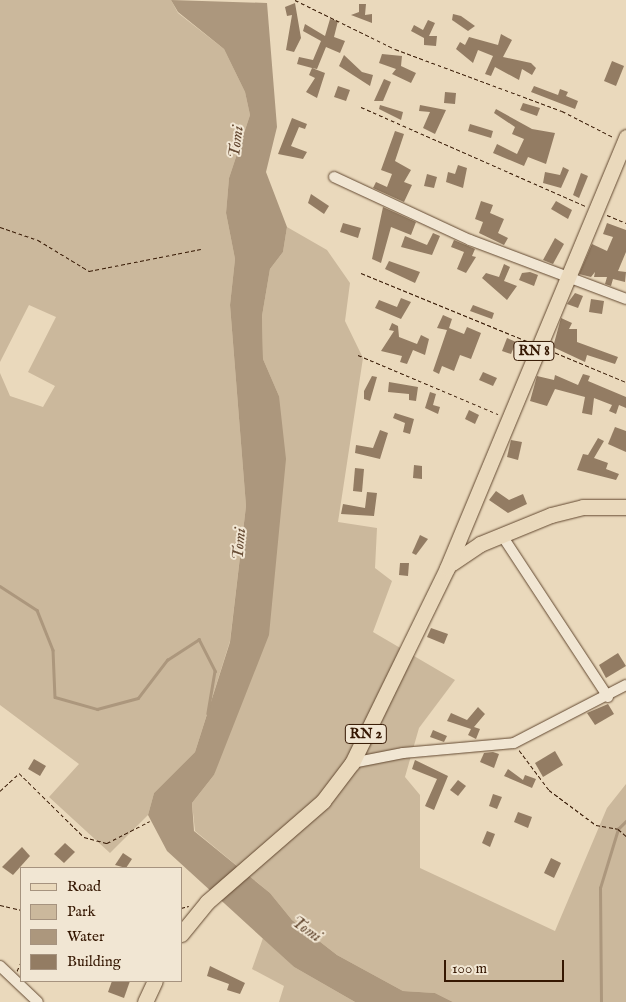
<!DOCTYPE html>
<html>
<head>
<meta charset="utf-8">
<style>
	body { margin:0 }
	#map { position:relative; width:626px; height:1002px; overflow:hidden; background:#ead9bc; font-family:"IM FELL English",serif }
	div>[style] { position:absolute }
	.green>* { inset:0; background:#cbb89c }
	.water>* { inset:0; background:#ac977d }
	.stream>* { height:2.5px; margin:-1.25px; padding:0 1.25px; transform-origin:1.25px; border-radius:1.25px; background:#ac977d }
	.building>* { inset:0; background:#937c63 }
	.path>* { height:1px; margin-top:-0.5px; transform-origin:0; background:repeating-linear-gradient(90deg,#351702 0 4px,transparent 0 6.5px) }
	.roads { filter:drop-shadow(0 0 1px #624830) drop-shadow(0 0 1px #624830) }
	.street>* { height:10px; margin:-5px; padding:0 5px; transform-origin:5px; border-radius:5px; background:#f1e6d3 }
	.primary>* { height:15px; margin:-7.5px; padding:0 7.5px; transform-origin:7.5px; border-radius:7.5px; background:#ead9bc }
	span { translate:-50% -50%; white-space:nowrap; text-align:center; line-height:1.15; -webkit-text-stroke:4px #f1e6d3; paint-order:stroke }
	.shield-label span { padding:1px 4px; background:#f1e6d3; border:1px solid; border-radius:4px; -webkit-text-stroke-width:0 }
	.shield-label { font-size:14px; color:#351702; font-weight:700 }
	.water-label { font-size:16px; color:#654a33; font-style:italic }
	.legend { position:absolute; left:20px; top:867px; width:162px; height:115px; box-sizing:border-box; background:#f1e6d3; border:1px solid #a6937f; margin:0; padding:6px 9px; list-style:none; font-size:15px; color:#351702 }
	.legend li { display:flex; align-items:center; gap:10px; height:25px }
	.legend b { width:25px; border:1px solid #a6937f }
	.scale { position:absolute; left:444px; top:960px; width:120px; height:22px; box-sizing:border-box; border:2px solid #351702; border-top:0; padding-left:6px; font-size:15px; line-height:18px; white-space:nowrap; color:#351702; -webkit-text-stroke:4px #f1e6d3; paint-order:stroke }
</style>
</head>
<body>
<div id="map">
	<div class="green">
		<i style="clip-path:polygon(0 0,171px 0,178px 13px,224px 49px,245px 92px,250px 115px,229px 178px,226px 213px,235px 259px,230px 305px,246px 506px,230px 641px,195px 752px,154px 793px,148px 815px,110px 853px,49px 797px,79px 764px,0 705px,0 373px,10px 396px,43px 407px,55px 386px,28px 372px,56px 317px,29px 305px,0 362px)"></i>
		<i style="clip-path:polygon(287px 227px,327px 250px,350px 283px,345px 321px,363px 358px,338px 522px,377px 528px,375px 568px,392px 581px,373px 632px,455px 680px,419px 728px,405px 777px,420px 795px,420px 868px,555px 931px,607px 808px,626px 784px,626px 1002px,453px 1002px,435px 993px,403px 991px,337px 955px,292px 920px,270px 893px,195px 831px,192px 803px,214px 775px,279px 396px,263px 359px,262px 316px,270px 269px,283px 252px)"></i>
		<i style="clip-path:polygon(263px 938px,294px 967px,355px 1002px,279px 1002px,284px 986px,252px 969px)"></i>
	</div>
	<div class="water">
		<i style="clip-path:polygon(171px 0,267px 3px,277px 127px,266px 172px,287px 227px,283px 252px,270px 269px,262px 316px,263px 359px,279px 396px,286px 459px,269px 635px,214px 775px,192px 803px,194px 831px,270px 893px,292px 920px,337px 955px,403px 991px,435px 993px,453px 1002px,355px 1002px,294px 967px,167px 851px,148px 815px,154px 793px,195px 752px,230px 642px,246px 506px,230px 305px,235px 259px,226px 213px,229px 178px,250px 115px,245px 92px,224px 49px,178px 12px)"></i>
	</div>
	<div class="stream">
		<i style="left:0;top:586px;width:44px;rotate:33deg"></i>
		<i style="left:37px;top:610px;width:43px;rotate:68.2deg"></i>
		<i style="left:53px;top:650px;width:47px;rotate:87.6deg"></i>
		<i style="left:55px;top:697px;width:44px;rotate:15.9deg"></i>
		<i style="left:97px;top:709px;width:42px;rotate:-15deg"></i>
		<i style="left:138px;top:698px;width:48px;rotate:-52.7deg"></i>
		<i style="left:167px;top:660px;width:38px;rotate:-33deg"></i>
		<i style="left:199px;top:639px;width:36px;rotate:63deg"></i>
		<i style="left:215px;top:671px;width:43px;rotate:99.5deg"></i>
		<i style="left:601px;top:1002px;width:114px;rotate:-90.5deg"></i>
		<i style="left:600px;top:888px;width:62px;rotate:-73deg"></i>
		<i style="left:618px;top:829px;width:11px;rotate:-45deg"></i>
	</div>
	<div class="building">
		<i style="clip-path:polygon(295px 3px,301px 38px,294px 52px,286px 50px,292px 15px,287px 16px,285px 7px)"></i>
		<i style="clip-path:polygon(359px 4px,366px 4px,365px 15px,372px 14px,372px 23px,351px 15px,359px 12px)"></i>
		<i style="clip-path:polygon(453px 14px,461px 16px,475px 26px,468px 31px,452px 20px)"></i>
		<i style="clip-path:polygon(330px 19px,338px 21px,334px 37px,345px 41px,340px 53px,326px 47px,317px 69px,312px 68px,325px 73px,317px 98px,306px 92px,315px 78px,309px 75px,312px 68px,297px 64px,299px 57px,313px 60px,321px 41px,303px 31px,305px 24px,325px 36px)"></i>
		<i style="clip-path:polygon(428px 20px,435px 23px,429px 36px,437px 36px,436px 46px,424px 45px,424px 38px,411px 31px,414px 25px,423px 30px)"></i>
		<i style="clip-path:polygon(501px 34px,512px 40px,503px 57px,531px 63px,536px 68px,532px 75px,522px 69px,519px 80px,495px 67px,491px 76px,485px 74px,493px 56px,478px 50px,473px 63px,456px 49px,460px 42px,465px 45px,469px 37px,498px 45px)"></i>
		<i style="clip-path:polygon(382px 54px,402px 56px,401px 66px,416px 73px,411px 83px,392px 74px,396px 69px,379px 63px)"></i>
		<i style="clip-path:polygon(344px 55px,362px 72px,373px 75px,370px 86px,339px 66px)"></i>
		<i style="clip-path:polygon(612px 61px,624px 66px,616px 86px,604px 81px)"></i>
		<i style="clip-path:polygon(384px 79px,391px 82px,383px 101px,374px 101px)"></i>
		<i style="clip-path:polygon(338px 86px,350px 90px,346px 101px,334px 97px)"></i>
		<i style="clip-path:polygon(534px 86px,558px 95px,560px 89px,568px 92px,566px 96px,578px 101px,575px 109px,531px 92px)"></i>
		<i style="clip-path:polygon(445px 92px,456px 93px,455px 104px,444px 103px)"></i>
		<i style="clip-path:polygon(523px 103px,540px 108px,537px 116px,520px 110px)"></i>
		<i style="clip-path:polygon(380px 105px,403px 112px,401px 120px,379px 109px)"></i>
		<i style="clip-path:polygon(420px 105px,446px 110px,435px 134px,423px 128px,430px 112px,419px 111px)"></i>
		<i style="clip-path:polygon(496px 109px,532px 129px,555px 133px,546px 164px,528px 157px,524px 166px,493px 153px,497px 144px,517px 154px,524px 139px,512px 134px,515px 127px,494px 113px)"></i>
		<i style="clip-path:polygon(292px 118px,307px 124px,305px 129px,299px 127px,291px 146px,307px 152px,303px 159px,278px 154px)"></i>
		<i style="clip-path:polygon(470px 124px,493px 131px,491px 138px,468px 131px)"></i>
		<i style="clip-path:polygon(395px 131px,404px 134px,395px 161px,411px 170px,404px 182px,412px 185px,404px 202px,373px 188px,376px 182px,387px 187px,392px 174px,381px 170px)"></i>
		<i style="clip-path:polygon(458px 165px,467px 168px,463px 188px,446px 182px,448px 172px,455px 174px)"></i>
		<i style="clip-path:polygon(563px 167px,569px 170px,561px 188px,543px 183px,545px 172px,560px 175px)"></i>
		<i style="clip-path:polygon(581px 173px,588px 176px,579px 198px,573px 195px)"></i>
		<i style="clip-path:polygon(427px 174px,437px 177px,434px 188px,424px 186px)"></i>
		<i style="clip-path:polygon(311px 194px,329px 206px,324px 214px,308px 203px)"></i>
		<i style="clip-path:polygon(481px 201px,493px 205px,490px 213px,504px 219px,498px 233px,508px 238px,504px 245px,479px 233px,483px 222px,475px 219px)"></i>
		<i style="clip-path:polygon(556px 201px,572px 210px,568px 219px,551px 209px)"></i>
		<i style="clip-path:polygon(383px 207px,416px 222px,411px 235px,391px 227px,381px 263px,372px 259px)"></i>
		<i style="clip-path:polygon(343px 223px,361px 228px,358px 238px,340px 232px)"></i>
		<i style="clip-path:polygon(607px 223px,626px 230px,626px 252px,618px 271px,626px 272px,625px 282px,613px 279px,611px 286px,605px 284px,607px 277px,594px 277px,595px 272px,591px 277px,579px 274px,592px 244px,607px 251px,613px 237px,603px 234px)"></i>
		<i style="clip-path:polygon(433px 233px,440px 236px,432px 255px,401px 247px,405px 236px,427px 245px)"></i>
		<i style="clip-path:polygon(555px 238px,564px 244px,553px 264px,543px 260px)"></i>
		<i style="clip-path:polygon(454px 240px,475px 249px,472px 256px,476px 257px,466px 273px,457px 269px,464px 252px,451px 247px)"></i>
		<i style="clip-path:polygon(389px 261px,420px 272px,415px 283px,385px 269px)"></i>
		<i style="clip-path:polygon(504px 264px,510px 267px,504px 281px,517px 286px,507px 300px,482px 278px,486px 273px,499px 277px)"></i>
		<i style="clip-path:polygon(530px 272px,538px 275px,534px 286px,519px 280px,522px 273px)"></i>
		<i style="clip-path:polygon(575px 293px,583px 296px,578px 308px,567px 304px)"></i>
		<i style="clip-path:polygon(401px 298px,411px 302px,401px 319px,375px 308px,379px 300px,397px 307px)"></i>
		<i style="clip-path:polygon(591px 299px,604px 301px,602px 314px,589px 312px)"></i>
		<i style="clip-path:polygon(473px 305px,494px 313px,492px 319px,470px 311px)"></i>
		<i style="clip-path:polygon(443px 315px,452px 319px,449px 328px,464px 334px,467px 327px,481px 333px,471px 359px,460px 355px,454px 371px,442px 366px,439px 374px,433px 371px,447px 330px,437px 328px)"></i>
		<i style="clip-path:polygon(561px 318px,572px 323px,569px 329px,577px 329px,577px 342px,618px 357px,615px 364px,587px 355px,585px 362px,553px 347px)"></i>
		<i style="clip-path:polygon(392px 323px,398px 326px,399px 337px,417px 344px,421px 335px,429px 339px,425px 355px,413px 350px,407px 364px,400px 362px,402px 356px,381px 351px,394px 331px,389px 330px)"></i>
		<i style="clip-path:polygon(507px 338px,516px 342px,511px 354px,502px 351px)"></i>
		<i style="clip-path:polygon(483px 372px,497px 378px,493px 386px,479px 380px)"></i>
		<i style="clip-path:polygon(583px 374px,590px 376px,588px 381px,626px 397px,626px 408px,619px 405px,616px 414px,609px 411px,612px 405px,594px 398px,592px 415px,582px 413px,585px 397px,555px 389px,547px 406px,530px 401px,537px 376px,554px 380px,555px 375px,578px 385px)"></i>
		<i style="clip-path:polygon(372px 376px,377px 377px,370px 401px,364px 399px,364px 391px)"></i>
		<i style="clip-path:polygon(389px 382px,418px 387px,416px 401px,409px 400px,409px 394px,388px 392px)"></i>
		<i style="clip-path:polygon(430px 392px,436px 394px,433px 405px,440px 407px,438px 414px,425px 408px)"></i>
		<i style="clip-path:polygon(469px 410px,479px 415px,475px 424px,465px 419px)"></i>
		<i style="clip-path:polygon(395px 413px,414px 419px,410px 434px,403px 432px,405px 423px,393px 418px)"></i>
		<i style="clip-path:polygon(615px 427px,626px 431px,626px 452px,608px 444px)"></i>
		<i style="clip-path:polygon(380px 430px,388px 433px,380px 459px,355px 453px,356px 445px,373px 448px)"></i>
		<i style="clip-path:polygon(598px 438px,604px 441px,594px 458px,608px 463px,606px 469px,619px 474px,616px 480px,577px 470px,583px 454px,588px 455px)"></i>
		<i style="clip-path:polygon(511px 440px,522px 442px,518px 460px,507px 457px)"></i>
		<i style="clip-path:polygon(414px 465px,422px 466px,422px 479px,413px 478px)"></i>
		<i style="clip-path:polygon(355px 468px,364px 469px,362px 492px,353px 491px)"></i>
		<i style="clip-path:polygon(496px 491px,509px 500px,523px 494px,527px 504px,508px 513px,489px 500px)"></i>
		<i style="clip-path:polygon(367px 492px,377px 493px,374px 516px,341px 514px,343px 504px,365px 508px)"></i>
		<i style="clip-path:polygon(420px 535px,428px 539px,416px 555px,412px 553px)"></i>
		<i style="clip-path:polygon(400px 563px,409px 563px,408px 576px,399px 575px)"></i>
		<i style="clip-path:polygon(431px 628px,448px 634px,444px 644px,427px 637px)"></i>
		<i style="clip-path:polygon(618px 653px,626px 666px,606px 678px,599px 665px)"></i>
		<i style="clip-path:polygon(608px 704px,614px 714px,595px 725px,587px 713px)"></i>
		<i style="clip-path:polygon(478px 707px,485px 714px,474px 727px,480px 729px,476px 739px,468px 735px,471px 729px,447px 721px,451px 713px,467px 720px)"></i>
		<i style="clip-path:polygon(433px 730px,447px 736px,444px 742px,430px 737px)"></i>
		<i style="clip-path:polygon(555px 751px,563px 765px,543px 777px,535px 763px)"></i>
		<i style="clip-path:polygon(493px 752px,499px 754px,494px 768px,480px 762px,484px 753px)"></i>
		<i style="clip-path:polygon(34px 759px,46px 766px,40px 776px,28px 769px)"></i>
		<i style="clip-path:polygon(415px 760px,448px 776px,434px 810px,425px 806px,437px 779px,412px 769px)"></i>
		<i style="clip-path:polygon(508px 769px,523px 780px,525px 775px,536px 779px,532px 788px,504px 776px)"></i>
		<i style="clip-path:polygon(458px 780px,466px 786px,458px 796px,450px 790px)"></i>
		<i style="clip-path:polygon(493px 794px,502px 797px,497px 809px,489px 806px)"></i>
		<i style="clip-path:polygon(518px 812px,532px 817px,528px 828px,514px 822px)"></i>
		<i style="clip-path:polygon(487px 831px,495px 834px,490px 847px,482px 843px)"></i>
		<i style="clip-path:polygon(65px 843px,75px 852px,64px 863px,54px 854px)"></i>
		<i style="clip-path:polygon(22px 847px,30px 856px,13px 875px,2px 867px)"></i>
		<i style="clip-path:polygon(123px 853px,132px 859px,126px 868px,115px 865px)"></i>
		<i style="clip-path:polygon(551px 858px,561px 863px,554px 878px,544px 873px)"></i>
		<i style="clip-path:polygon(210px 966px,245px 983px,240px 994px,227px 990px,229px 984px,207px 976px)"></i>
		<i style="clip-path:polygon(112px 981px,130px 981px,124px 998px,108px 992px)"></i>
	</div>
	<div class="path">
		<i style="left:295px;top:0;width:111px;rotate:26.1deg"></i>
		<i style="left:395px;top:49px;width:178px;rotate:20.4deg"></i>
		<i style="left:562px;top:111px;width:57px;rotate:27deg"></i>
		<i style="left:361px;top:107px;width:245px;rotate:23.8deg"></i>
		<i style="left:607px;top:215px;width:21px;rotate:23deg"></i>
		<i style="left:0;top:227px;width:40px;rotate:18.9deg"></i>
		<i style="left:38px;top:240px;width:60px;rotate:31.3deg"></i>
		<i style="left:89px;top:271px;width:114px;rotate:-11.1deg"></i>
		<i style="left:361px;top:273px;width:182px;rotate:22.3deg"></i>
		<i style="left:549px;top:350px;width:83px;rotate:22.6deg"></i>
		<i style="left:358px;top:355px;width:152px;rotate:22.9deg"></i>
		<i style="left:519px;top:750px;width:50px;rotate:53.1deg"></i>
		<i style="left:549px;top:790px;width:59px;rotate:36.7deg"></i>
		<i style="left:596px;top:825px;width:22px;rotate:10deg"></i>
		<i style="left:618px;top:829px;width:11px;rotate:41deg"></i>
		<i style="left:0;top:791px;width:26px;rotate:-43deg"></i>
		<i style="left:19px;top:773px;width:91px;rotate:44.6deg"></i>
		<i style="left:84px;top:837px;width:24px;rotate:15deg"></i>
		<i style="left:107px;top:843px;width:48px;rotate:-27.1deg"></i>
		<i style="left:0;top:905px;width:22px;rotate:13deg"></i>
		<i style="left:181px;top:908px;width:8px;rotate:-14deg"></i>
		<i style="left:17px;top:971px;width:10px;rotate:-66deg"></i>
	</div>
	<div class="roads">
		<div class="street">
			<i style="left:334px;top:177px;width:150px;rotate:24.9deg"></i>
			<i style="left:470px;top:240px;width:167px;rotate:20.7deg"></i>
			<i style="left:501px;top:534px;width:195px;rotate:56.7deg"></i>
			<i style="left:352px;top:763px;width:52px;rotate:-11.1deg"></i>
			<i style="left:403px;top:753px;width:111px;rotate:-5.1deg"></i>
			<i style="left:514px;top:743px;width:126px;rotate:-27.4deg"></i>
			<i style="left:0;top:966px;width:52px;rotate:43.5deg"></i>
		</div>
		<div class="primary">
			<i style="left:452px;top:563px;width:34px;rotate:-34deg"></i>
			<i style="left:480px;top:544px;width:77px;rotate:-22.2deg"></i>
			<i style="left:551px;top:515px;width:33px;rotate:-14deg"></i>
			<i style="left:583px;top:507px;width:43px"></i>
			<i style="left:181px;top:934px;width:41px;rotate:-50.9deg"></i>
			<i style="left:207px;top:902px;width:154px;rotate:-41deg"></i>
			<i style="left:323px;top:801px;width:48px;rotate:-52.7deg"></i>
			<i style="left:352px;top:763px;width:217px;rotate:-64deg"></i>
			<i style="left:447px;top:568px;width:467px;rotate:-67.4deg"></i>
			<i style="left:145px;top:1002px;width:23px;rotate:-65deg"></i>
		</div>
	</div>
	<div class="shield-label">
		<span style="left:534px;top:351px">RN 8</span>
		<span style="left:366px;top:734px">RN 2</span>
	</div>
	<div class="water-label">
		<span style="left:237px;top:142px;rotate:-83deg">Tomi</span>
		<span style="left:240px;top:544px;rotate:-85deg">Tomi</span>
		<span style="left:306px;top:930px;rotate:35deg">Tomi</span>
	</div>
	<ul class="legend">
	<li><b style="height:6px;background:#ead9bc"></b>Road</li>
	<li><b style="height:14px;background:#cbb89c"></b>Park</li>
	<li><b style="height:14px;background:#ac977d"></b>Water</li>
	<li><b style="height:14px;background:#937c63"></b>Building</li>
	</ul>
	<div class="scale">100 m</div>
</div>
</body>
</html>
